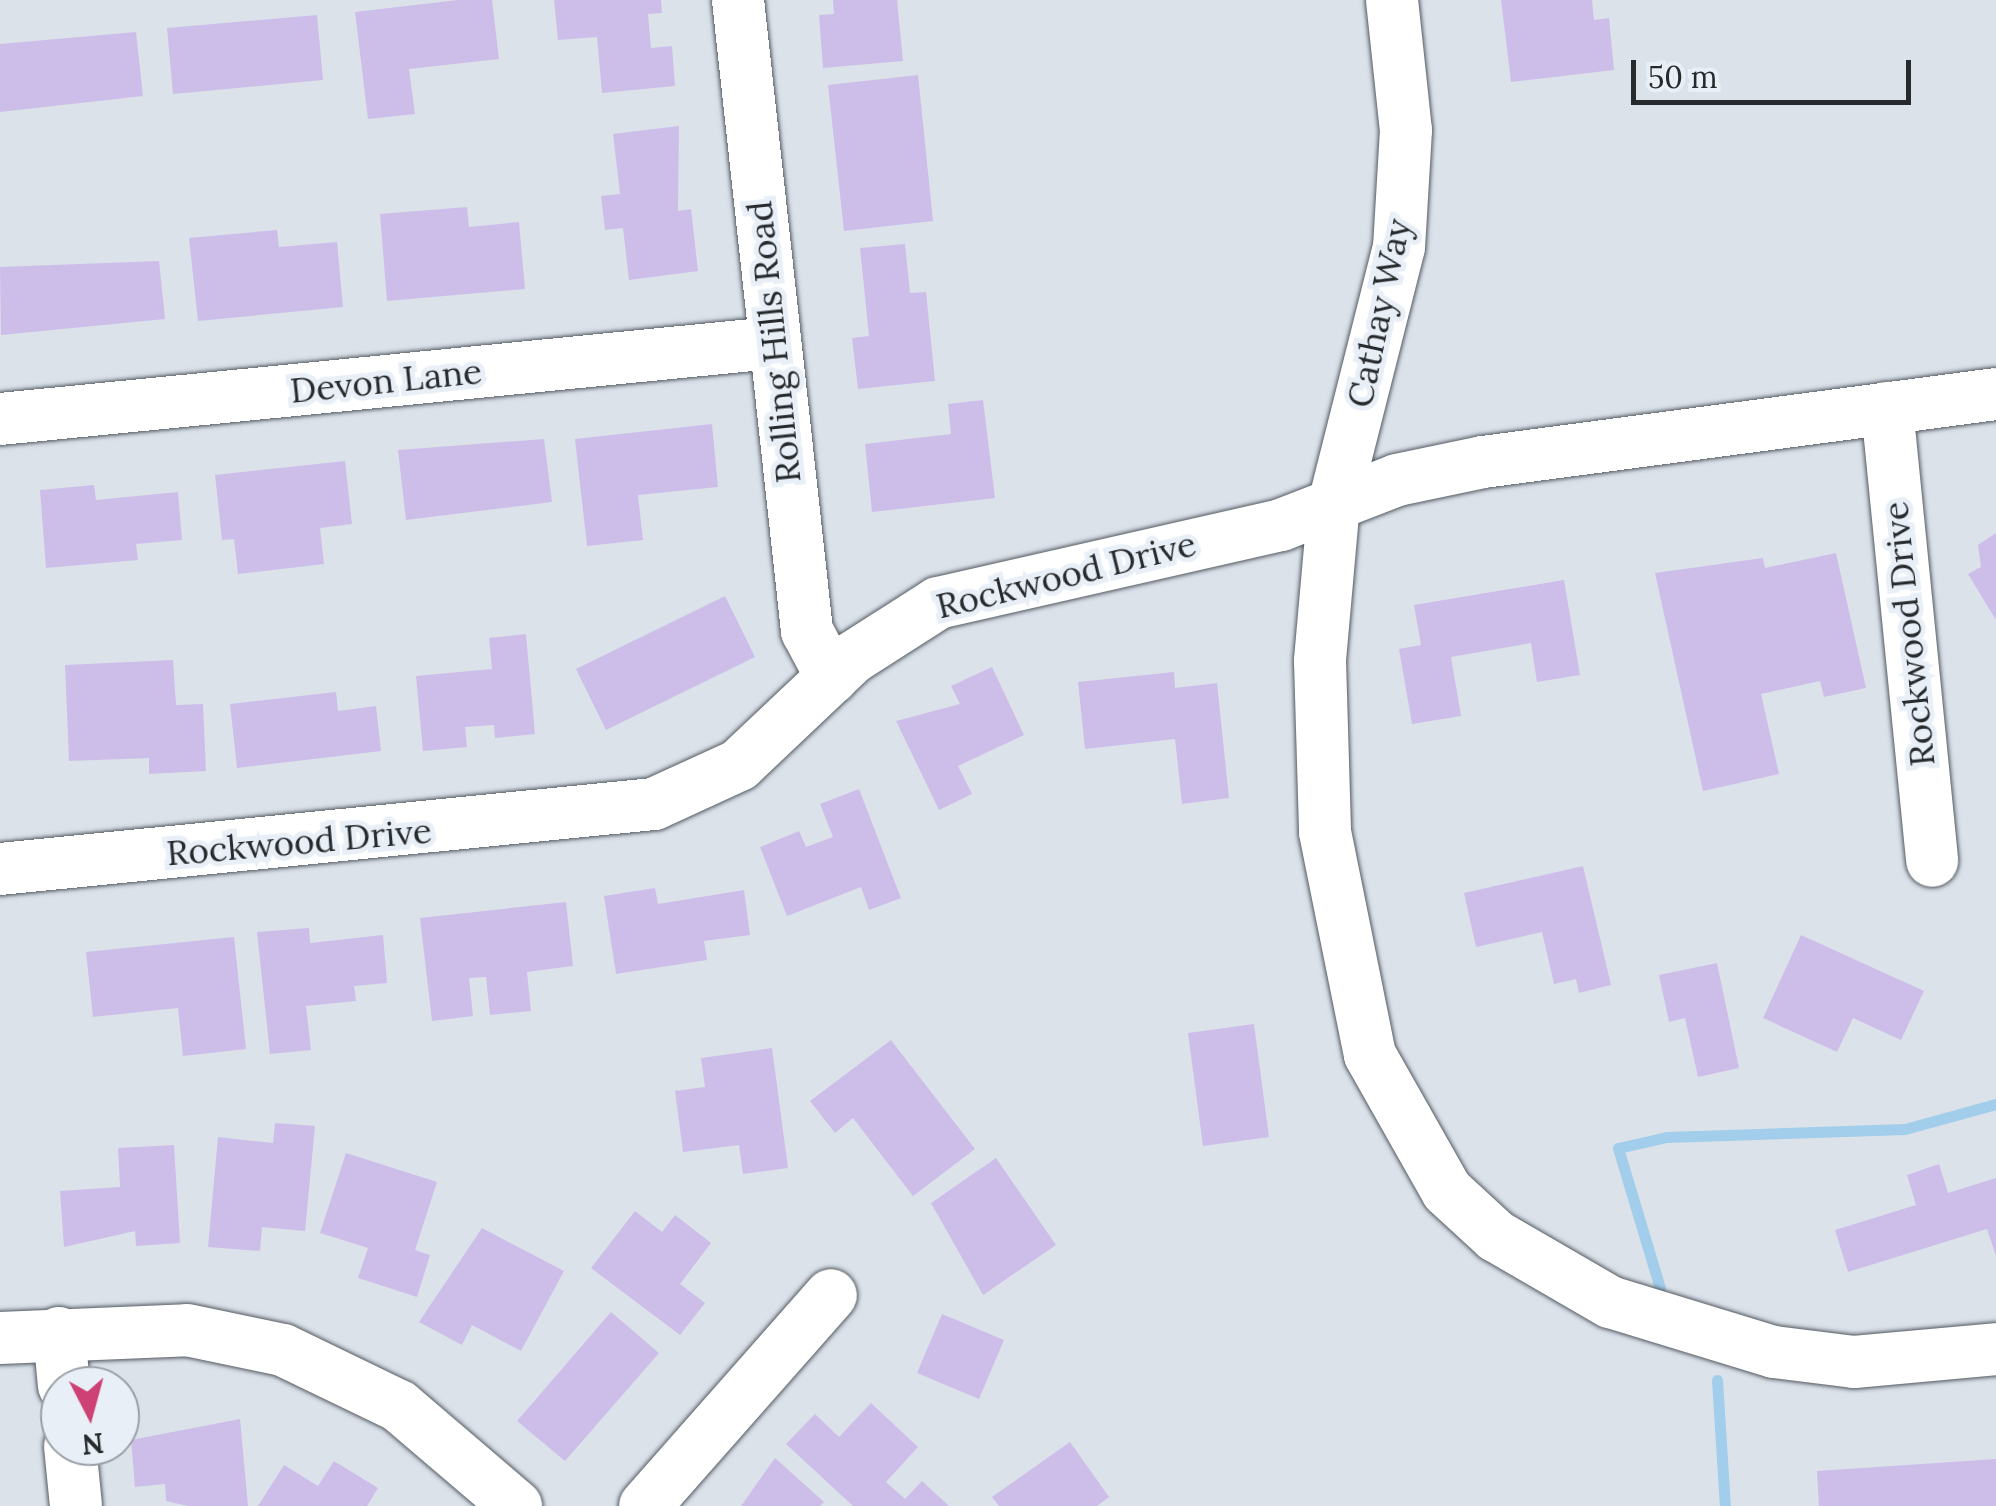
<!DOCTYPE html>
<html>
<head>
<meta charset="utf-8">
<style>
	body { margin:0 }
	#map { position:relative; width:1996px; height:1506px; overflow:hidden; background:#dbe2ea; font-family:Lora,serif }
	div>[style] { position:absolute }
	.stream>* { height:11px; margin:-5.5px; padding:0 5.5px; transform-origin:5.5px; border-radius:5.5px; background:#a2cdeb }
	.building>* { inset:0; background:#cdbee9 }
	.roads { filter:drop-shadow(0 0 2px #545a61) drop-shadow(0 0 2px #545a61) }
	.minor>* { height:52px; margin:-26px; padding:0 26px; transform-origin:26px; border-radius:26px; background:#fff }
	span { translate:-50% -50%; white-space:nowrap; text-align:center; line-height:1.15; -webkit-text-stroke:10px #e8eff7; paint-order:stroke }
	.street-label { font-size:35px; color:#272a2d }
	.north { position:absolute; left:40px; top:1366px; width:100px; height:100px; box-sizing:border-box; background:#e8eff7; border:2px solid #9ba0a6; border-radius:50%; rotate:174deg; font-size:28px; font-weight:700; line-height:40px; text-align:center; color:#272a2d }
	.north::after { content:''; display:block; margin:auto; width:35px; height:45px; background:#cd4174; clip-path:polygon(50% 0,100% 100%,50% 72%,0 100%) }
	.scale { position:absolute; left:1631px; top:60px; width:280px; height:45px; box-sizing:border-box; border:5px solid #272a2d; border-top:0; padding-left:12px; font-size:30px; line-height:35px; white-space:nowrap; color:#272a2d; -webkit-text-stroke:8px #e8eff7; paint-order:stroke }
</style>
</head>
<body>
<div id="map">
	<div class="stream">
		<i style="left:1660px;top:1288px;width:146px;rotate:-106.7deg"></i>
		<i style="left:1618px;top:1148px;width:50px;rotate:-12.7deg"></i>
		<i style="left:1667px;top:1137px;width:238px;rotate:-1.9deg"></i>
		<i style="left:1905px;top:1129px;width:94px;rotate:-15.4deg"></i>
		<i style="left:1717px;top:1380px;width:126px;rotate:86.4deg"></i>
	</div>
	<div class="building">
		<i style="clip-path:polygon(458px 0,492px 0,499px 59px,409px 69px,415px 114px,368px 119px,355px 12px)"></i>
		<i style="clip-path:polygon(554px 0,661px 0,662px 13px,648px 14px,651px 48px,672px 46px,675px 86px,602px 93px,597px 37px,558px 40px)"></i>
		<i style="clip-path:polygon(833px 0,897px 0,903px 61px,823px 68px,819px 15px,834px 14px)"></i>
		<i style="clip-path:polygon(1501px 0,1592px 0,1594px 20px,1609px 18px,1614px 70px,1511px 82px)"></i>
		<i style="clip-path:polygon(317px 15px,323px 80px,173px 94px,167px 28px)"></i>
		<i style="clip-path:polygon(136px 32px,143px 96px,0 112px,0 44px)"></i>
		<i style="clip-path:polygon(918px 75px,933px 221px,844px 231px,828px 85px)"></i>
		<i style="clip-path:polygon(679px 126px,678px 211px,691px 209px,698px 271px,629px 280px,623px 228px,605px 230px,601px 196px,620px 194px,613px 134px)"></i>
		<i style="clip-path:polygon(467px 207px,469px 227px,519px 222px,525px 289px,387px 301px,380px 214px)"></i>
		<i style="clip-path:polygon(277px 230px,279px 247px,337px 242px,343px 307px,198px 321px,189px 238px)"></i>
		<i style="clip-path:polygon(905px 244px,910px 293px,926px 292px,935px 381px,858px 389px,852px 338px,869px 336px,860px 248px)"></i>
		<i style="clip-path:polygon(159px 261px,165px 319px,1px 335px,0 267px)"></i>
		<i style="clip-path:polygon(983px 400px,995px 498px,872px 512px,865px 444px,951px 434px,948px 404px)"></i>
		<i style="clip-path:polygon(712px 424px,718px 487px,638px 495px,643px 540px,587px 546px,575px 439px)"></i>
		<i style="clip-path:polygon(544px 439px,552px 502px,406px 520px,398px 450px)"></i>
		<i style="clip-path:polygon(345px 461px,352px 524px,320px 528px,324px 564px,238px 574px,234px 539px,222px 540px,215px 475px)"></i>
		<i style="clip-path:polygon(94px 485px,96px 500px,178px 492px,182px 540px,136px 544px,138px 560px,46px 568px,40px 490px)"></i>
		<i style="clip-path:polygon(1996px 533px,1996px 620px,1968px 574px,1981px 567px,1978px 545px)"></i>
		<i style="clip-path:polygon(1836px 553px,1866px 688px,1824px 697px,1820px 681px,1761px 694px,1779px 774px,1703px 791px,1655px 573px,1763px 558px,1765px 568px)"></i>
		<i style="clip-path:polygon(1564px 580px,1580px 675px,1537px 682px,1531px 643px,1451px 657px,1461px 716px,1412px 724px,1399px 649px,1421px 645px,1414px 605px)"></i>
		<i style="clip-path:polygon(725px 596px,755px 657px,606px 730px,576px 669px)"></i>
		<i style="clip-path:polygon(526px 634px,535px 734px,495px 738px,494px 725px,465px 727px,467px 747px,423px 751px,416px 676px,492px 669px,489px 638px)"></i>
		<i style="clip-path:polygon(173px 660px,176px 705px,203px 704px,206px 771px,149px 774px,149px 758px,69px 761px,65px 665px)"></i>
		<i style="clip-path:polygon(992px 667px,1024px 735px,958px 766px,972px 794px,939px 810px,896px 721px,960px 704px,951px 686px)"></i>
		<i style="clip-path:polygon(1174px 672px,1175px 688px,1217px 683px,1229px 798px,1182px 804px,1175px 739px,1085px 749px,1078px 682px)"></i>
		<i style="clip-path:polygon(336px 692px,338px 711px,376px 706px,381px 751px,237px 768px,230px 704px)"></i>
		<i style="clip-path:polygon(859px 789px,901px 898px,869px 910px,861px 887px,787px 916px,760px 847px,799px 831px,806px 847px,833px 837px,820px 804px)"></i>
		<i style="clip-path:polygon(1583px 866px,1611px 985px,1579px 993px,1576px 979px,1554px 984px,1542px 932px,1476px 947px,1464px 893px)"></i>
		<i style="clip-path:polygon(655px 888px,658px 904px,744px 890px,750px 935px,704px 941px,707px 960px,616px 974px,604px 896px)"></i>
		<i style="clip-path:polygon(566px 902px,573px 966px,527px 972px,531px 1011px,490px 1015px,486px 977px,469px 978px,473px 1016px,432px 1021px,420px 918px)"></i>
		<i style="clip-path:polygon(309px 928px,310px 943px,383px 935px,387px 983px,354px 986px,356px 1001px,306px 1006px,311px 1050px,270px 1054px,257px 932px)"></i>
		<i style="clip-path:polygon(1801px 935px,1924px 991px,1901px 1040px,1853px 1018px,1837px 1052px,1763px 1018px)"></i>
		<i style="clip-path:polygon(234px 937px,246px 1049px,183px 1056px,178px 1008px,93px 1017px,86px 952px)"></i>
		<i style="clip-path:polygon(1717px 963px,1739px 1068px,1698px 1077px,1685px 1018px,1669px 1022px,1659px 975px)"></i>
		<i style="clip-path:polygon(1254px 1024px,1269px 1137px,1203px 1146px,1188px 1033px)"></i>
		<i style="clip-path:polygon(891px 1040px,975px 1149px,913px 1196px,853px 1118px,835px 1133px,810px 1101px)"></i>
		<i style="clip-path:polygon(772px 1048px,788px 1168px,743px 1174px,739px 1145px,683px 1152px,675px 1091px,705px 1087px,701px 1058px)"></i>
		<i style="clip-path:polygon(275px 1123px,315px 1126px,305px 1231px,262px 1227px,260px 1251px,208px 1247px,218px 1137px,273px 1143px)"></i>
		<i style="clip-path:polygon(174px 1145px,180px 1243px,136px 1246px,135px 1231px,64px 1247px,60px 1191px,120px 1187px,118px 1148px)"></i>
		<i style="clip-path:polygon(346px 1153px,437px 1182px,415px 1250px,430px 1255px,417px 1297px,358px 1278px,368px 1248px,320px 1233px)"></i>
		<i style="clip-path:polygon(996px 1158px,1056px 1245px,983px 1295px,931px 1203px)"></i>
		<i style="clip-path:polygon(1939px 1164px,1948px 1193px,1996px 1178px,1996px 1256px,1987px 1229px,1848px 1272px,1835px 1230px,1916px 1205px,1907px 1175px)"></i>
		<i style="clip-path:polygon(635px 1211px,662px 1232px,675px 1215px,711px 1243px,680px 1284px,705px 1303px,680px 1335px,591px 1268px)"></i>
		<i style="clip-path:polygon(482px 1228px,564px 1271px,521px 1351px,472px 1325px,462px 1345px,419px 1322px)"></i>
		<i style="clip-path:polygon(611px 1312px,659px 1353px,565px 1461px,517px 1421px)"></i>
		<i style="clip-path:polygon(942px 1314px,1004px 1340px,979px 1399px,917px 1373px)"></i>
		<i style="clip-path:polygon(871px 1403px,918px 1447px,886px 1482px,905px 1499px,922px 1481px,949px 1506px,853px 1506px,786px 1444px,815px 1414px,839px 1437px)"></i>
		<i style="clip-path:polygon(240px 1419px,248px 1506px,188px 1506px,166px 1501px,165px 1484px,135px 1487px,131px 1440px)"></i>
		<i style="clip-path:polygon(1070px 1442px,1109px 1497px,1097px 1506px,999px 1506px,992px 1497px)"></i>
		<i style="clip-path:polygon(775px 1458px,824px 1502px,820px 1506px,741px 1506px)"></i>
		<i style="clip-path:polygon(1996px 1459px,1996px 1506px,1819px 1506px,1817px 1471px)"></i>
		<i style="clip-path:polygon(334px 1461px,378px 1488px,367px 1506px,258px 1506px,284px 1465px,318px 1486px)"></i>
	</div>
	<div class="roads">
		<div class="minor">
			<i style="left:738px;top:0;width:635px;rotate:83.76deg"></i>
			<i style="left:807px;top:631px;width:53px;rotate:62deg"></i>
			<i style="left:1392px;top:0;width:131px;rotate:83.9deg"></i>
			<i style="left:1406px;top:130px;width:117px;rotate:93.4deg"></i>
			<i style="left:1399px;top:247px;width:264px;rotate:104.2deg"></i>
			<i style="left:1334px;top:503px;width:159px;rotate:95.1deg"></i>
			<i style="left:1320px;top:661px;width:171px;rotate:88.3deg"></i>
			<i style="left:1325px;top:832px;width:227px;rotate:78.6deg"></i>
			<i style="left:1370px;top:1055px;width:156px;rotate:60.5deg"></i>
			<i style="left:1447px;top:1191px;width:67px;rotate:42.6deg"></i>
			<i style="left:1496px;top:1236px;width:132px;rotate:30.1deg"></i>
			<i style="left:1610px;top:1302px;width:171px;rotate:17deg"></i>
			<i style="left:1774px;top:1352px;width:81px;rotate:7.1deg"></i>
			<i style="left:1854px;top:1362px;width:143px;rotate:-5.2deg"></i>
			<i style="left:1887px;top:408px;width:455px;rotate:84.3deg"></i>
			<i style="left:0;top:419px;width:777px;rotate:-5.62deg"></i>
			<i style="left:0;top:869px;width:657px;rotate:-5.68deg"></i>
			<i style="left:654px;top:804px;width:94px;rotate:-24.6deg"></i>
			<i style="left:739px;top:765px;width:156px;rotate:-43.4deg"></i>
			<i style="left:852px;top:658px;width:102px;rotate:-32.6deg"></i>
			<i style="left:938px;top:603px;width:352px;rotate:-12.8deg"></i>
			<i style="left:1281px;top:525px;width:124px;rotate:-21.2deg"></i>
			<i style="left:1397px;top:480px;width:88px;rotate:-11.8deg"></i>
			<i style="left:1483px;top:462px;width:517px;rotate:-7.55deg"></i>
			<i style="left:59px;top:1333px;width:53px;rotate:84.6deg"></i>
			<i style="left:0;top:1338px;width:187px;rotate:-2.4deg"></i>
			<i style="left:187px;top:1330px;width:98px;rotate:11.8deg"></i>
			<i style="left:283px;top:1350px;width:129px;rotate:25.8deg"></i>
			<i style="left:399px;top:1406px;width:154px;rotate:40.5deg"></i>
			<i style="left:70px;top:1446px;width:60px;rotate:84.3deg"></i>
			<i style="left:645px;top:1506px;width:281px;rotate:-48.6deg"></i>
		</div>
	</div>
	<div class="street-label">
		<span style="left:1379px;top:313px;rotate:-78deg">Cathay Way</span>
		<span style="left:774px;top:342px;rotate:-96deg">Rolling Hills Road</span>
		<span style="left:386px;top:381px;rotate:-6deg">Devon Lane</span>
		<span style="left:1066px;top:575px;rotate:-14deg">Rockwood Drive</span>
		<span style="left:1909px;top:634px;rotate:-96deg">Rockwood Drive</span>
		<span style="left:299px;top:842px;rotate:-5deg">Rockwood Drive</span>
	</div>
	<div class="north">N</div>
	<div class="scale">50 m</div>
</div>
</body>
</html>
